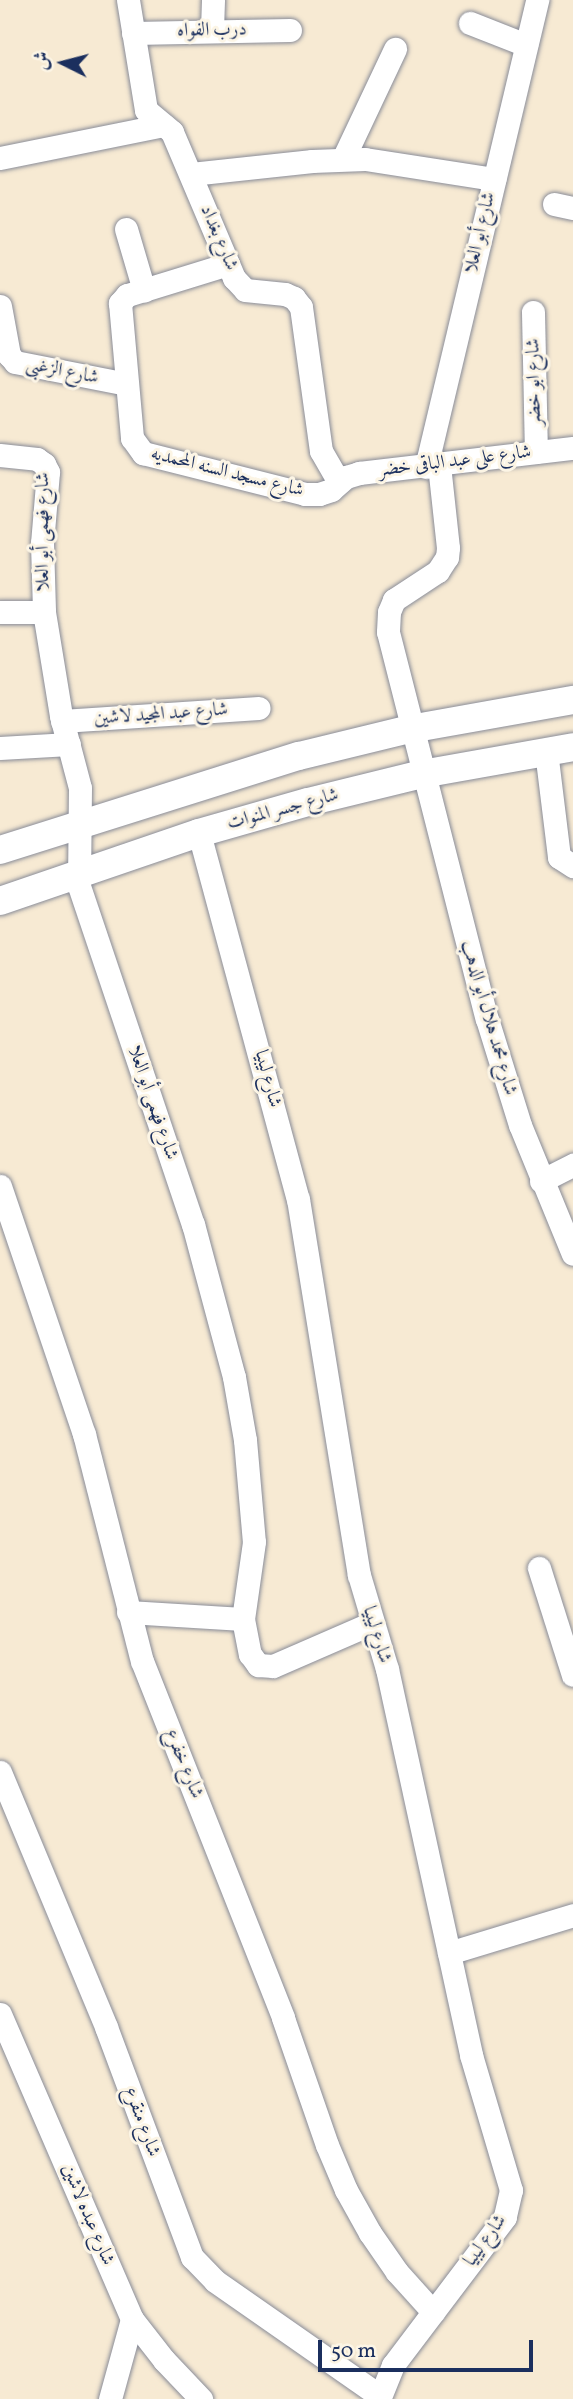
<!DOCTYPE html>
<html>
<head>
<meta charset="utf-8">
<style>
	body { margin:0 }
	#map { position:relative; width:573px; height:2399px; overflow:hidden; background:#f7ead3; font-family:Vollkorn,Amiri,serif }
	div>[style] { position:absolute }
	.roads { filter:drop-shadow(0 0 2px #898c98) drop-shadow(0 0 2px #898c98) }
	.minor>* { height:23px; margin:-11.5px; padding:0 11.5px; transform-origin:11.5px; border-radius:11.5px; background:#fff }
	.tertiary>* { height:28px; margin:-14px; padding:0 14px; transform-origin:14px; border-radius:14px; background:#fff }
	span { translate:-50% -50%; white-space:nowrap; text-align:center; line-height:1.15; -webkit-text-stroke:6px #fcf5e5; paint-order:stroke }
	.street-label { font-size:19px; color:#1b2f5e }
	.north { position:absolute; left:28px; top:28px; width:70px; height:70px; -webkit-text-stroke:5px #fcf5e5; paint-order:stroke; rotate:276deg; font-size:19px; font-weight:700; line-height:28px; text-align:center; color:#1b2f5e }
	.north::after { content:''; display:block; margin:auto; width:24px; height:32px; background:#1b2f5e; clip-path:polygon(50% 0,100% 100%,50% 72%,0 100%) }
	.scale { position:absolute; left:318px; top:2340px; width:215px; height:32px; box-sizing:border-box; border:4px solid #1b2f5e; border-top:0; padding-left:9px; font-size:21px; line-height:24px; white-space:nowrap; color:#1b2f5e; -webkit-text-stroke:5px #fcf5e5; paint-order:stroke }
</style>
</head>
<body>
<div id="map">
	<div class="roads">
		<div class="minor">
			<i style="left:128px;top:0;width:111px;rotate:80.7deg"></i>
			<i style="left:146px;top:110px;width:34px;rotate:40deg"></i>
			<i style="left:172px;top:132px;width:159px;rotate:67deg"></i>
			<i style="left:234px;top:278px;width:16px;rotate:47deg"></i>
			<i style="left:245px;top:290px;width:40px;rotate:5.7deg"></i>
			<i style="left:285px;top:294px;width:10px;rotate:24deg"></i>
			<i style="left:294px;top:298px;width:11px;rotate:52deg"></i>
			<i style="left:301px;top:307px;width:145px;rotate:82.1deg"></i>
			<i style="left:321px;top:451px;width:36px;rotate:60deg"></i>
			<i style="left:470px;top:23px;width:60px;rotate:21.4deg"></i>
			<i style="left:212px;top:29px;width:29px;rotate:-88deg"></i>
			<i style="left:133px;top:33px;width:157px;rotate:-1.1deg"></i>
			<i style="left:0;top:158px;width:167px;rotate:-11.4deg"></i>
			<i style="left:343px;top:159px;width:122px;rotate:-64.7deg"></i>
			<i style="left:191px;top:174px;width:122px;rotate:-6.1deg"></i>
			<i style="left:312px;top:161px;width:53px;rotate:-2.2deg"></i>
			<i style="left:365px;top:159px;width:131px;rotate:8.8deg"></i>
			<i style="left:554px;top:204px;width:19px;rotate:12deg"></i>
			<i style="left:126px;top:229px;width:64px;rotate:73.6deg"></i>
			<i style="left:228px;top:264px;width:106px;rotate:162.9deg"></i>
			<i style="left:127px;top:295px;width:11px;rotate:131deg"></i>
			<i style="left:120px;top:303px;width:136px;rotate:84.9deg"></i>
			<i style="left:132px;top:438px;width:19px;rotate:54deg"></i>
			<i style="left:143px;top:453px;width:167px;rotate:14.2deg"></i>
			<i style="left:305px;top:494px;width:14px"></i>
			<i style="left:319px;top:494px;width:13px;rotate:-18deg"></i>
			<i style="left:331px;top:490px;width:20px;rotate:-41deg"></i>
			<i style="left:346px;top:477px;width:14px;rotate:-17deg"></i>
			<i style="left:359px;top:473px;width:215px;rotate:-6.7deg"></i>
			<i style="left:0;top:306px;width:50px;rotate:79.6deg"></i>
			<i style="left:9px;top:355px;width:9px;rotate:49deg"></i>
			<i style="left:15px;top:362px;width:114px;rotate:11.1deg"></i>
			<i style="left:533px;top:312px;width:140px;rotate:88.8deg"></i>
			<i style="left:0;top:455px;width:37px;rotate:6deg"></i>
			<i style="left:37px;top:459px;width:9px;rotate:36deg"></i>
			<i style="left:44px;top:464px;width:9px;rotate:63deg"></i>
			<i style="left:48px;top:472px;width:71px;rotate:94.8deg"></i>
			<i style="left:42px;top:543px;width:69px;rotate:88.3deg"></i>
			<i style="left:44px;top:612px;width:105px;rotate:80.7deg"></i>
			<i style="left:61px;top:716px;width:74px;rotate:75.2deg"></i>
			<i style="left:80px;top:788px;width:98px;rotate:90.6deg"></i>
			<i style="left:79px;top:886px;width:357px;rotate:71.4deg"></i>
			<i style="left:193px;top:1224px;width:158px;rotate:75deg"></i>
			<i style="left:234px;top:1377px;width:64px;rotate:80.1deg"></i>
			<i style="left:245px;top:1440px;width:102px;rotate:85deg"></i>
			<i style="left:254px;top:1542px;width:78px;rotate:98.1deg"></i>
			<i style="left:243px;top:1619px;width:36px;rotate:79deg"></i>
			<i style="left:250px;top:1654px;width:14px;rotate:54deg"></i>
			<i style="left:258px;top:1665px;width:15px;rotate:4deg"></i>
			<i style="left:273px;top:1666px;width:108px;rotate:-23.5deg"></i>
			<i style="left:439px;top:465px;width:83px;rotate:83.8deg"></i>
			<i style="left:448px;top:548px;width:9px;rotate:96deg"></i>
			<i style="left:447px;top:557px;width:17px;rotate:123deg"></i>
			<i style="left:438px;top:571px;width:53px;rotate:146.6deg"></i>
			<i style="left:394px;top:600px;width:13px;rotate:113deg"></i>
			<i style="left:389px;top:612px;width:20px;rotate:93deg"></i>
			<i style="left:388px;top:632px;width:399px;rotate:75.7deg"></i>
			<i style="left:487px;top:1019px;width:111px;rotate:72.7deg"></i>
			<i style="left:520px;top:1125px;width:139px;rotate:67.7deg"></i>
			<i style="left:426px;top:467px;width:480px;rotate:-76.6deg"></i>
			<i style="left:0;top:612px;width:44px"></i>
			<i style="left:62px;top:721px;width:197px;rotate:-3.8deg"></i>
			<i style="left:0;top:748px;width:69px;rotate:-3.3deg"></i>
			<i style="left:546px;top:751px;width:107px;rotate:83deg"></i>
			<i style="left:559px;top:857px;width:17px;rotate:33deg"></i>
			<i style="left:199px;top:833px;width:379px;rotate:74.9deg"></i>
			<i style="left:298px;top:1199px;width:381px;rotate:80.8deg"></i>
			<i style="left:359px;top:1575px;width:98px;rotate:73.4deg"></i>
			<i style="left:387px;top:1669px;width:395px;rotate:77.7deg"></i>
			<i style="left:471px;top:2055px;width:141px;rotate:73.5deg"></i>
			<i style="left:511px;top:2190px;width:28px;rotate:103deg"></i>
			<i style="left:505px;top:2217px;width:186px;rotate:127.1deg"></i>
			<i style="left:393px;top:2365px;width:37px;rotate:112deg"></i>
			<i style="left:541px;top:1181px;width:36px;rotate:-27deg"></i>
			<i style="left:0;top:1186px;width:262px;rotate:71.3deg"></i>
			<i style="left:84px;top:1434px;width:234px;rotate:75.7deg"></i>
			<i style="left:142px;top:1661px;width:384px;rotate:68.4deg"></i>
			<i style="left:283px;top:2018px;width:134px;rotate:70.9deg"></i>
			<i style="left:327px;top:2145px;width:49px;rotate:67.1deg"></i>
			<i style="left:346px;top:2190px;width:49px;rotate:60.8deg"></i>
			<i style="left:370px;top:2233px;width:47px;rotate:55.3deg"></i>
			<i style="left:397px;top:2272px;width:54px;rotate:48deg"></i>
			<i style="left:539px;top:1568px;width:112px;rotate:72.4deg"></i>
			<i style="left:128px;top:1612px;width:115px;rotate:3.5deg"></i>
			<i style="left:0;top:1772px;width:276px;rotate:67.4deg"></i>
			<i style="left:106px;top:2027px;width:246px;rotate:69.5deg"></i>
			<i style="left:192px;top:2257px;width:33px;rotate:46deg"></i>
			<i style="left:215px;top:2281px;width:201px;rotate:34.9deg"></i>
			<i style="left:449px;top:1953px;width:130px;rotate:-17deg"></i>
			<i style="left:0;top:2014px;width:332px;rotate:66.6deg"></i>
			<i style="left:132px;top:2319px;width:52px;rotate:52deg"></i>
			<i style="left:164px;top:2360px;width:54px;rotate:46.5deg"></i>
			<i style="left:110px;top:2399px;width:83px;rotate:-74.6deg"></i>
		</div>
		<div class="tertiary">
			<i style="left:0;top:850px;width:313px;rotate:-17.5deg"></i>
			<i style="left:299px;top:756px;width:114px;rotate:-13.7deg"></i>
			<i style="left:410px;top:729px;width:166px;rotate:-10.1deg"></i>
			<i style="left:0;top:901px;width:210px;rotate:-18.9deg"></i>
			<i style="left:199px;top:833px;width:113px;rotate:-15.9deg"></i>
			<i style="left:308px;top:802px;width:117px;rotate:-13.8deg"></i>
			<i style="left:422px;top:774px;width:153px;rotate:-10.1deg"></i>
		</div>
	</div>
	<div class="street-label">
		<span style="left:212px;top:31px;rotate:-1deg">درب الفواه</span>
		<span style="left:481px;top:233px;rotate:-77deg">شارع أبو العلا</span>
		<span style="left:218px;top:238px;rotate:67deg">شارع بغداد</span>
		<span style="left:62px;top:372px;rotate:11deg">شارع الزغبى</span>
		<span style="left:535px;top:382px;rotate:-91deg">شارع ابو خضر</span>
		<span style="left:455px;top:462px;rotate:-7deg">شارع على عبد الباقى خضر</span>
		<span style="left:227px;top:473px;rotate:14deg">شارع مسجد السنه المحمديه</span>
		<span style="left:44px;top:532px;rotate:-90deg">شارع فهمى أبو العلا</span>
		<span style="left:161px;top:715px;rotate:-4deg">شارع عبد المجيد لاشين</span>
		<span style="left:283px;top:810px;rotate:-15deg">شارع جسر المنوات</span>
		<span style="left:488px;top:1018px;rotate:74deg">شارع محمد هلال أبو الدهب</span>
		<span style="left:267px;top:1079px;rotate:75deg">شارع ليبيا</span>
		<span style="left:152px;top:1103px;rotate:71deg">شارع فهمى أبو العلا</span>
		<span style="left:376px;top:1635px;rotate:73deg">شارع ليبيا</span>
		<span style="left:183px;top:1764px;rotate:68deg">شارع خفرع</span>
		<span style="left:141px;top:2122px;rotate:70deg">شارع منقرع</span>
		<span style="left:87px;top:2215px;rotate:67deg">شارع عبده لاشين</span>
		<span style="left:486px;top:2241px;rotate:-54deg">شارع ليبيا</span>
	</div>
	<div class="north">ش</div>
	<div class="scale">50 m</div>
</div>
</body>
</html>
